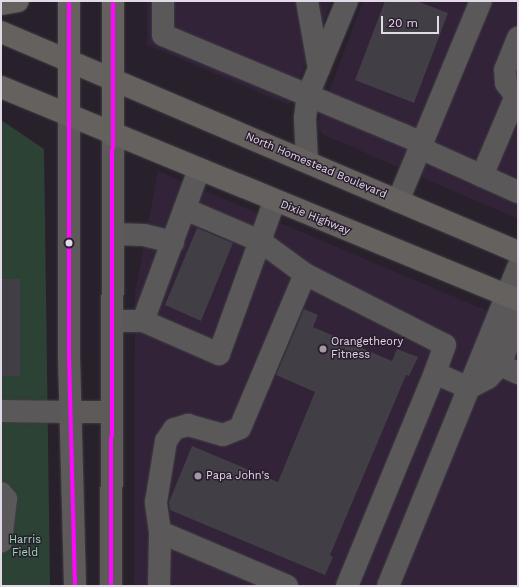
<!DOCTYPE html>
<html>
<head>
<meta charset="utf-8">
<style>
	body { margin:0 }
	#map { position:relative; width:519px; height:587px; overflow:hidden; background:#28212b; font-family:"Work Sans",sans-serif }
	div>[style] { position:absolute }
	.built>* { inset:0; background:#322338 }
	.green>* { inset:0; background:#2c4235 }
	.building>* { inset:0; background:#423e46 }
	.roads { filter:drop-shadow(0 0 1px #413c44) drop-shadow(0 0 1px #413c44) }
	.minor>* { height:22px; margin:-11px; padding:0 11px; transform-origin:11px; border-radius:11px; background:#5a5858 }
	.major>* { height:22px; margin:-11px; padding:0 11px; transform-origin:11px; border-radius:11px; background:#5e5a59 }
	.highway>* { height:22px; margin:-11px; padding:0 11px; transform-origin:11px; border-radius:11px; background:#64615f }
	.bus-1>* { height:4px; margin:-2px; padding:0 2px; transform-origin:2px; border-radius:2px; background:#ff06ff }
	.dots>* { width:11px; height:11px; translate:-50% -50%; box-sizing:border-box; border:2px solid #2a1d2f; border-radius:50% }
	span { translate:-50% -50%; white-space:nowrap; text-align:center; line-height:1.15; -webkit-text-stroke:3px #2a1d2f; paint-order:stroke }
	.street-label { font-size:11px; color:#e3dae7 }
	.poi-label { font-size:11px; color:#e3dae7 }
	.left { translate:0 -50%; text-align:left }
	.park-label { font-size:11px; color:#94e0af }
	.frame { position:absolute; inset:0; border:2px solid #e3dae7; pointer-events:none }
	.scale { position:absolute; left:381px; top:16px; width:58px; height:18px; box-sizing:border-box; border:2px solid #e3dae7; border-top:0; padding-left:5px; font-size:12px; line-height:14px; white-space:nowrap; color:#e3dae7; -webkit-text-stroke:3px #2a1d2f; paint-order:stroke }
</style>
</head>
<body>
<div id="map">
	<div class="built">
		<i style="clip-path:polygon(147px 1px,332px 1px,289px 105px,147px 45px)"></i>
		<i style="clip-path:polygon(363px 1px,518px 1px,518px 219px,322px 134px,317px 124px)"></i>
		<i style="clip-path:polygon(158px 171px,518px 324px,518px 586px,134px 586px,135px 293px)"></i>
	</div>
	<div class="green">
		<i style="clip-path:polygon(1px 120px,44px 149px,50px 586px,1px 586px)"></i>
	</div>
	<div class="building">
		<i style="clip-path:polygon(385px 1px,417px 1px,448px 13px,414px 103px,355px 80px)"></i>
		<i style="clip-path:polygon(197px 228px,233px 243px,201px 321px,165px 305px)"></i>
		<i style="clip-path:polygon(1px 279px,20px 279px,20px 376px,1px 376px)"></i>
		<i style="clip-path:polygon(304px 309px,318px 315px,313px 327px,392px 361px,397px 349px,418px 357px,409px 376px,406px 375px,330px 555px,333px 557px,325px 575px,170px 510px,169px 502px,192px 446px,278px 482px,315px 392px,276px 375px)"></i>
	</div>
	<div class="roads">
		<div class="minor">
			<i style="left:163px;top:1px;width:34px;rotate:90deg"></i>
			<i style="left:163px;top:35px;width:281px;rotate:22.6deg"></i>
			<i style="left:307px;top:1px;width:69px;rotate:80deg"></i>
			<i style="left:420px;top:148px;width:107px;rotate:24.2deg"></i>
			<i style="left:307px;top:161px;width:43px;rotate:-92.7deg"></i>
			<i style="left:305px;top:118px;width:23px;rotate:-83deg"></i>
			<i style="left:308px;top:95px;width:102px;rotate:-67.5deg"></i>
			<i style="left:482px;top:176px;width:87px;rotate:-67deg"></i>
			<i style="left:516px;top:96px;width:16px;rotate:-128deg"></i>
			<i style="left:506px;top:83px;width:13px;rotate:-94deg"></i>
			<i style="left:505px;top:70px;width:35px;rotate:-68deg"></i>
			<i style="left:398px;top:201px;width:217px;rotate:-67.5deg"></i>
			<i style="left:274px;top:202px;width:41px;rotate:109.7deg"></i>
			<i style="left:260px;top:241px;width:56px;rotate:36.3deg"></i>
			<i style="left:305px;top:274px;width:157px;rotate:26.9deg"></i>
			<i style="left:445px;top:345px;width:30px;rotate:110deg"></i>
			<i style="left:113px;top:234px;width:31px;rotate:2deg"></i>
			<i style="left:144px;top:235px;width:30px;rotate:14deg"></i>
			<i style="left:113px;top:321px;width:30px"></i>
			<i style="left:143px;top:321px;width:83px;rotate:23.5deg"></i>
			<i style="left:219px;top:354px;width:120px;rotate:-70.1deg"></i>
			<i style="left:260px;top:241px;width:82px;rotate:-156.9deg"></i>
			<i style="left:143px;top:321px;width:161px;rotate:-69.7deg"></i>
			<i style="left:500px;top:365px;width:20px;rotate:24deg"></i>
			<i style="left:469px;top:388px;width:21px;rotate:-28deg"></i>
			<i style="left:488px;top:378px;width:18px;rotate:-47deg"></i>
			<i style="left:500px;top:365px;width:50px;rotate:-69deg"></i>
			<i style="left:1px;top:411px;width:69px;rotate:0.8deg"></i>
			<i style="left:1px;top:493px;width:8px;rotate:50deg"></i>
			<i style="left:6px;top:499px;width:43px;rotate:96.6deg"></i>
			<i style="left:160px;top:532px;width:138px;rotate:23deg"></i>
			<i style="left:159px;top:586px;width:54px;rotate:-88.9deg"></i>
			<i style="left:160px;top:532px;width:30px;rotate:-98deg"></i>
			<i style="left:156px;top:502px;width:62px;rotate:-80.7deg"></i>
			<i style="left:166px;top:441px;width:14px;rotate:-56deg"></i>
			<i style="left:174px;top:429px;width:15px;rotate:-16deg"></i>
			<i style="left:188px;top:425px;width:36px;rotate:16deg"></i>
			<i style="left:223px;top:435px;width:18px;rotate:-22deg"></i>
			<i style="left:240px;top:428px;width:167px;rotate:-67.1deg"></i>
			<i style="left:347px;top:586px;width:230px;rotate:-67.6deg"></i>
			<i style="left:435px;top:373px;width:37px;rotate:24deg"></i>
			<i style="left:388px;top:586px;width:344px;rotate:-67.8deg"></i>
		</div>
		<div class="major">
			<i style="left:69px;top:115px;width:241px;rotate:90deg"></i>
			<i style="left:69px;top:356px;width:230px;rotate:88.5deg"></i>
			<i style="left:70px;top:412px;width:42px"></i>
			<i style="left:111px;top:586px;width:451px;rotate:-89.7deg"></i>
		</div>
		<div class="highway">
			<i style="left:69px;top:1px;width:114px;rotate:90deg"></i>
			<i style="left:1px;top:4px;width:17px;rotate:-10deg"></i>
			<i style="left:1px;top:32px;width:562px;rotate:23.05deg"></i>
			<i style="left:1px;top:87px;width:559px;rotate:22.39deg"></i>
			<i style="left:113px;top:135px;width:134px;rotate:-90deg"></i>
		</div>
	</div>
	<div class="bus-1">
		<i style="left:69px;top:1px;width:355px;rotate:90deg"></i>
		<i style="left:69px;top:356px;width:230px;rotate:88.5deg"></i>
		<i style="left:111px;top:586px;width:585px;rotate:-89.8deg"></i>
	</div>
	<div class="dots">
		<i style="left:69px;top:243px;background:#e3dae7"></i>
		<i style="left:323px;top:349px;background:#a299a5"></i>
		<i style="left:198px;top:476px;background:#a299a5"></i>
	</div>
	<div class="street-label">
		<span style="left:316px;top:166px;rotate:23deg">North Homestead Boulevard</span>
		<span style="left:315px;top:218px;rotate:22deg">Dixie Highway</span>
	</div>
	<div class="poi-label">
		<span class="left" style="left:331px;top:349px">Orangetheory<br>Fitness</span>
		<span class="left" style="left:206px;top:476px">Papa John's</span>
	</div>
	<div class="park-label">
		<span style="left:25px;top:547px">Harris<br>Field</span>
	</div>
	<div class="frame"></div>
	<div class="scale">20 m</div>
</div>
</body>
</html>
